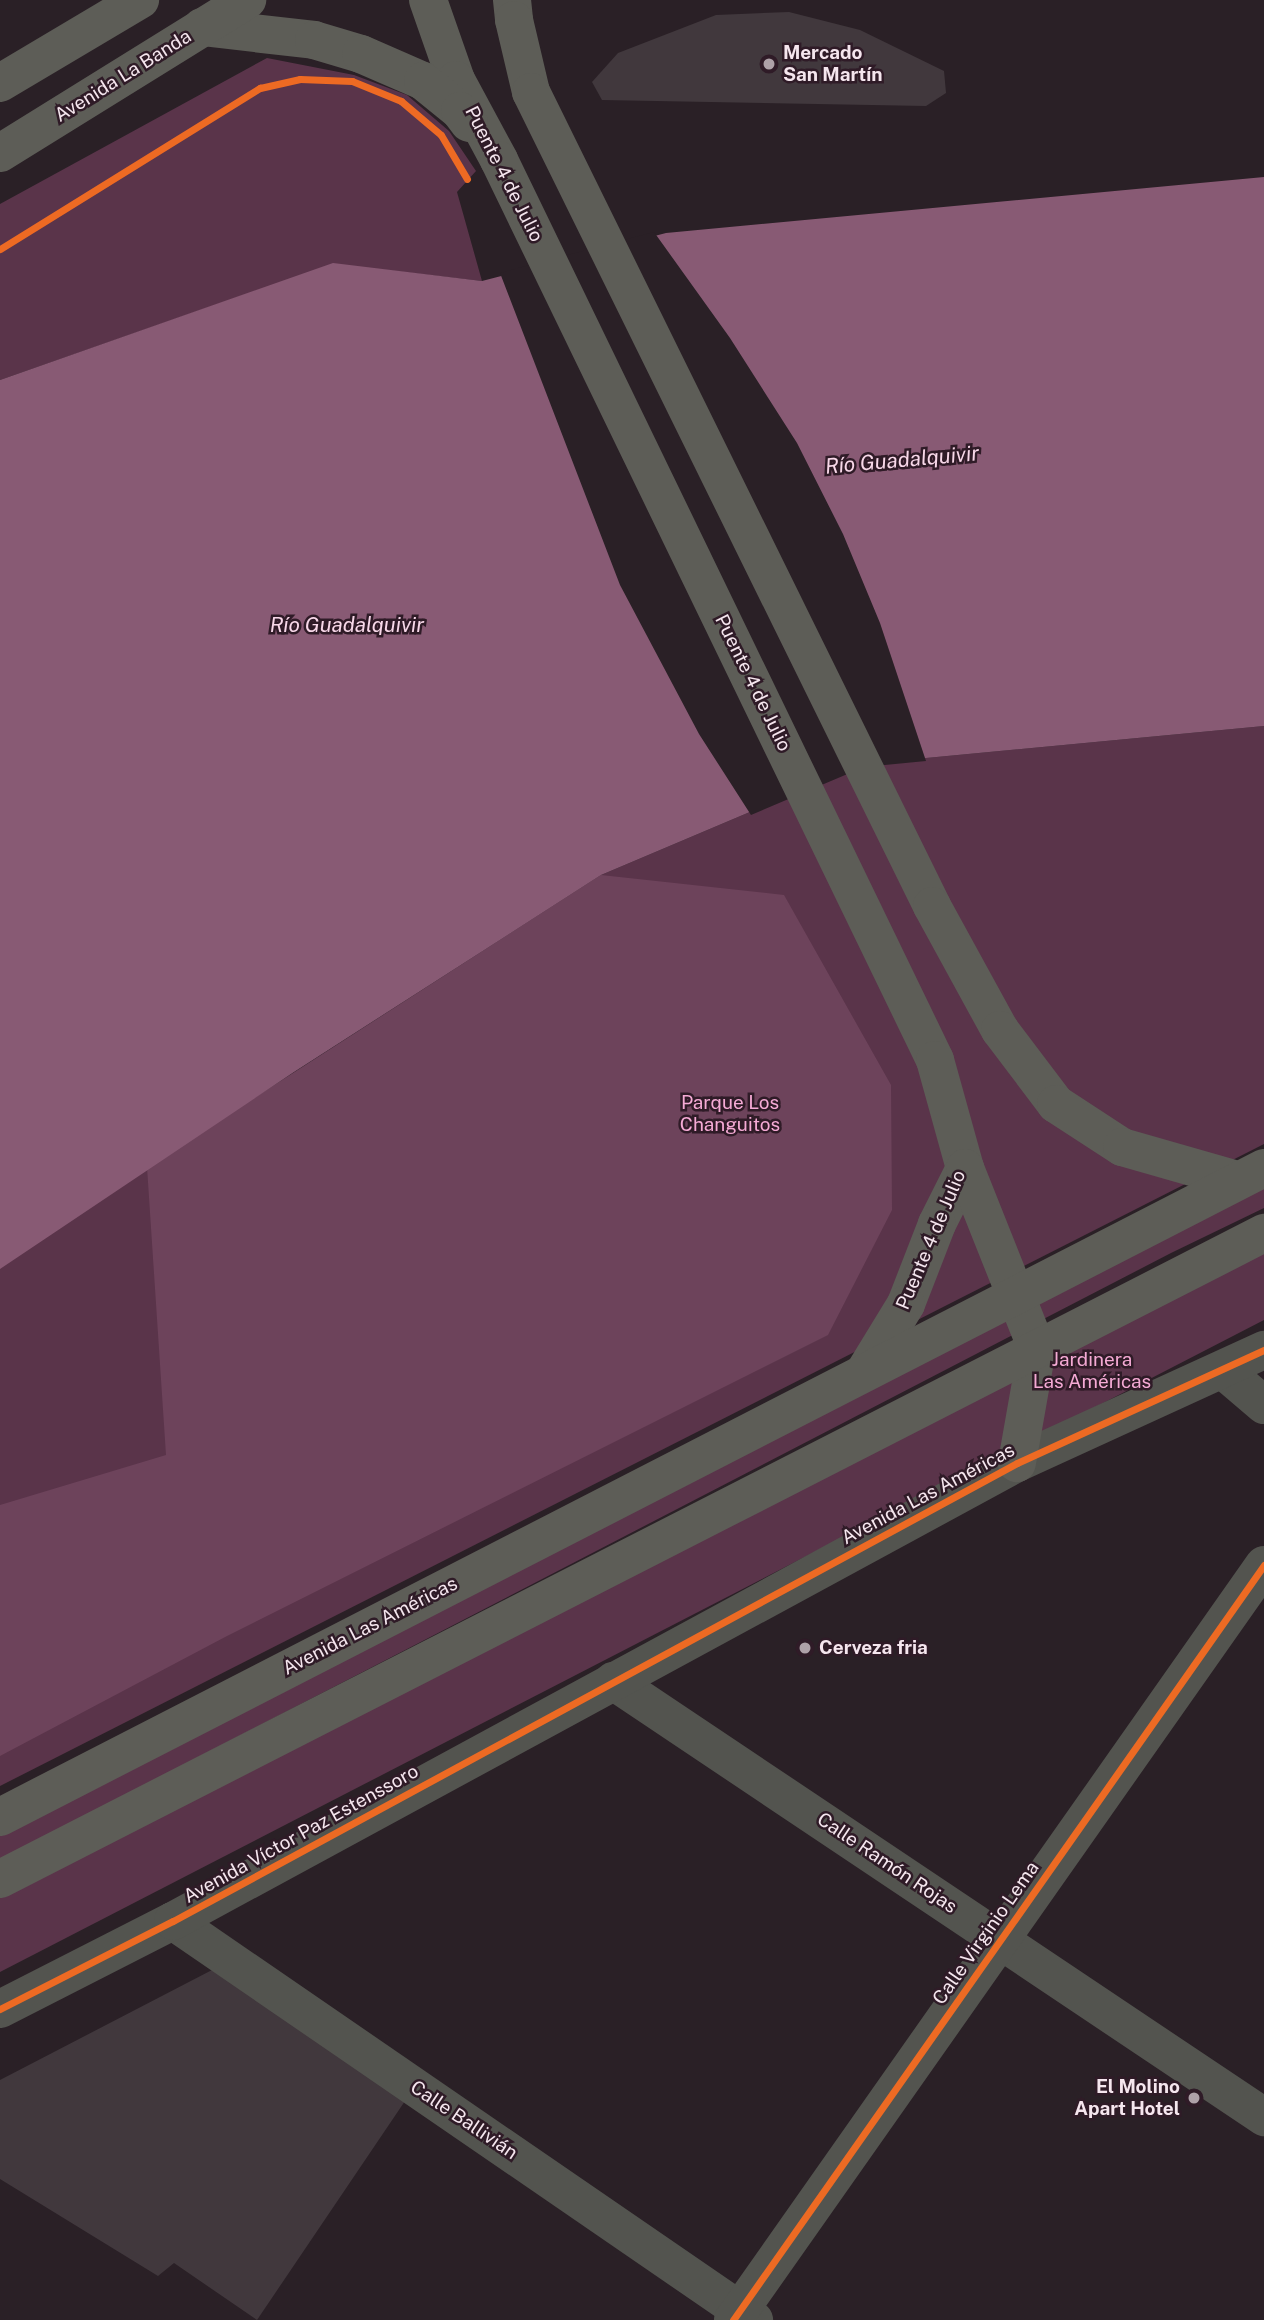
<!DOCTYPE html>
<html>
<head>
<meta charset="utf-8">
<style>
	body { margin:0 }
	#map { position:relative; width:1264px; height:2320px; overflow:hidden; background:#2a2026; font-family:"Public Sans",sans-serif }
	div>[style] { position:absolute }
	.green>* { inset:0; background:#5a344a }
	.forest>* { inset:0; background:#6d435b }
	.water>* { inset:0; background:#885a74 }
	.pier>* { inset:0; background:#2a2026 }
	.building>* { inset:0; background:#41383d }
	.minor>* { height:38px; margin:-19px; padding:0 19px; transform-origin:19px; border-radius:19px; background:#53544f }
	.major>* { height:38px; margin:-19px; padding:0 19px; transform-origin:19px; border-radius:19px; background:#5d5d57 }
	.cycleway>* { height:7px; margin:-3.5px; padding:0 3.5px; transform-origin:3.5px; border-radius:3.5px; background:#ed6a23 }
	.dots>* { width:19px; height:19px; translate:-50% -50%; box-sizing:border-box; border:4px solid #2f1b27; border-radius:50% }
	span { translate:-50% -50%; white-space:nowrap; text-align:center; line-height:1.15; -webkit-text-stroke:5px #2f1b27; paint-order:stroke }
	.poi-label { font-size:19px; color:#f5e6ee; font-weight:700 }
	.left { translate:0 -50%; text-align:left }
	.right { translate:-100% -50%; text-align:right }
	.street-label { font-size:19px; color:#f5e6ee }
	.park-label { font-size:19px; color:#f5aad5 }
	.water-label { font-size:21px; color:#f8d8e9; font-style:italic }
</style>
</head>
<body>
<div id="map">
	<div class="green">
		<i style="clip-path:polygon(267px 58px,354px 75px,407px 95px,449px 131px,476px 171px,457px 192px,482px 281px,333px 264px,0 380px,0 204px)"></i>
		<i style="clip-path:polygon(1264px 726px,1264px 1144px,0 1786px,0 1267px,147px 1167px,601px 875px,863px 764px)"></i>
		<i style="clip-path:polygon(1264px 1186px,1264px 1208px,1171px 1253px,0 1860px,0 1832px)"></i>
		<i style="clip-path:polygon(1264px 1251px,1264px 1320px,0 1972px,0 1898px,1151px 1303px)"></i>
	</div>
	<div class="forest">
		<i style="clip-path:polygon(601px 875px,784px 895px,891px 1085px,892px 1210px,828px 1335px,227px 1636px,0 1756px,0 1505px,166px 1455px,147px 1167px)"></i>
	</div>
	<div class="water">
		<i style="clip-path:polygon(1264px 177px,1264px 726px,863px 764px,601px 875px,294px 1072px,0 1269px,0 380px,333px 263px,482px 281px,666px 233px)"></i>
	</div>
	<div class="pier">
		<i style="clip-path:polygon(654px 232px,730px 338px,797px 443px,843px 534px,880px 623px,926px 761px,864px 767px,751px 815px,699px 734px,620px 585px,500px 273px)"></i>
	</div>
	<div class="building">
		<i style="clip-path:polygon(789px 12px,860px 30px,944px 71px,946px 93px,926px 106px,602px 100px,592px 82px,618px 53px,716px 15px)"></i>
		<i style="clip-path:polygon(212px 1970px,405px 2101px,257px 2320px,174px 2263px,158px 2276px,0 2179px,0 2080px)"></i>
	</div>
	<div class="minor">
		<i style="left:1223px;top:1370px;width:54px;rotate:40.5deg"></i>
		<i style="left:613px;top:1681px;width:784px;rotate:33.81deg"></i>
		<i style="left:173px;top:1921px;width:705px;rotate:34.48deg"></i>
		<i style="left:0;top:2009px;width:194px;rotate:-27deg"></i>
		<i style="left:173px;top:1921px;width:960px;rotate:-28.49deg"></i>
		<i style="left:1017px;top:1463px;width:272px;rotate:-24.6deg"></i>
		<i style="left:733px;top:2320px;width:923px;rotate:-54.88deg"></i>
	</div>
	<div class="major">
		<i style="left:428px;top:0;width:85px;rotate:70.7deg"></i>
		<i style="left:456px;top:80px;width:91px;rotate:61.7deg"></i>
		<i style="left:499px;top:160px;width:1000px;rotate:64.15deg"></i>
		<i style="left:935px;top:1060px;width:112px;rotate:74.5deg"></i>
		<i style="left:965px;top:1168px;width:63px;rotate:116.6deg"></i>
		<i style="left:937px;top:1224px;width:86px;rotate:111.2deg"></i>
		<i style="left:906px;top:1304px;width:79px;rotate:121.5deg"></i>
		<i style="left:512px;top:0;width:20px;rotate:84deg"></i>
		<i style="left:514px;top:20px;width:74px;rotate:76.7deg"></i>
		<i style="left:531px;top:92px;width:907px;rotate:63.77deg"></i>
		<i style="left:932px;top:906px;width:141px;rotate:61.3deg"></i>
		<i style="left:1000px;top:1030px;width:93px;rotate:52.9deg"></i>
		<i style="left:1056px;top:1104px;width:79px;rotate:33.1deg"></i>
		<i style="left:1122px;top:1147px;width:120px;rotate:16deg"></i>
		<i style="left:202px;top:27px;width:113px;rotate:6.6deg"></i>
		<i style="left:314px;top:40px;width:49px;rotate:16.6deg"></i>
		<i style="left:361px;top:54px;width:68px;rotate:23.5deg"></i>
		<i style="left:423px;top:81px;width:48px;rotate:39deg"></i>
		<i style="left:460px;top:111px;width:15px;rotate:53deg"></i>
		<i style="left:0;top:83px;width:163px;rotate:-30.7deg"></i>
		<i style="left:0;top:153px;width:291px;rotate:-31.8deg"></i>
		<i style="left:965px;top:1168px;width:195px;rotate:68.3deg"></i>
		<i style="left:1037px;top:1349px;width:116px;rotate:100deg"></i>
		<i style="left:0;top:1817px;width:1421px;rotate:-27.18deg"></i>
		<i style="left:0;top:1879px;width:1420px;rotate:-27.07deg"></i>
	</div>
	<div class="cycleway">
		<i style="left:0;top:249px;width:306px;rotate:-31.8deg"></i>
		<i style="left:260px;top:88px;width:41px;rotate:-12.7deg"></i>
		<i style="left:300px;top:79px;width:52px;rotate:2.2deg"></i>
		<i style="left:352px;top:81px;width:53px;rotate:22.2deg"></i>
		<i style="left:401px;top:101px;width:52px;rotate:40.4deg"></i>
		<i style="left:441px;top:135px;width:51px;rotate:59.4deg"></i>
		<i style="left:0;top:2009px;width:194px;rotate:-27deg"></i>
		<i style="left:173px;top:1921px;width:960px;rotate:-28.49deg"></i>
		<i style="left:1017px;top:1463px;width:272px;rotate:-24.6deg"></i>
		<i style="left:733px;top:2320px;width:923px;rotate:-54.88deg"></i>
	</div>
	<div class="dots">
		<i style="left:769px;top:64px;background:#aea1a8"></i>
		<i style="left:805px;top:1648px;background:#aea1a8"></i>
		<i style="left:1194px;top:2098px;background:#aea1a8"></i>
	</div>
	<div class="poi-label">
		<span class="left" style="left:783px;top:64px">Mercado<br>San Martín</span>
		<span class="left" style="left:819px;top:1648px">Cerveza fria</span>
		<span class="right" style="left:1180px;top:2098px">El Molino<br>Apart Hotel</span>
	</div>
	<div class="street-label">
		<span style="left:123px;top:76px;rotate:-32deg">Avenida La Banda</span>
		<span style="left:504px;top:174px;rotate:63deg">Puente 4 de Julio</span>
		<span style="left:753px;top:683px;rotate:64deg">Puente 4 de Julio</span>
		<span style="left:931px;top:1240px;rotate:-67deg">Puente 4 de Julio</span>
		<span style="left:928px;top:1494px;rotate:-28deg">Avenida Las Américas</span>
		<span style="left:370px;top:1626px;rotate:-27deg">Avenida Las Américas</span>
		<span style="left:301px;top:1834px;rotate:-29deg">Avenida Víctor Paz Estenssoro</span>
		<span style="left:887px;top:1863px;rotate:34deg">Calle Ramón Rojas</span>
		<span style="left:986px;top:1933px;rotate:-55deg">Calle Virginio Lema</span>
		<span style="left:464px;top:2120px;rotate:34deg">Calle Ballivián</span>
	</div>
	<div class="park-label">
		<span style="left:730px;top:1114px">Parque Los<br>Changuitos</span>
		<span style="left:1092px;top:1371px">Jardinera<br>Las Américas</span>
	</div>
	<div class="water-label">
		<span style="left:902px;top:460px;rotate:-5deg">Río Guadalquivir</span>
		<span style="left:347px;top:625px">Río Guadalquivir</span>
	</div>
</div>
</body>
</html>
